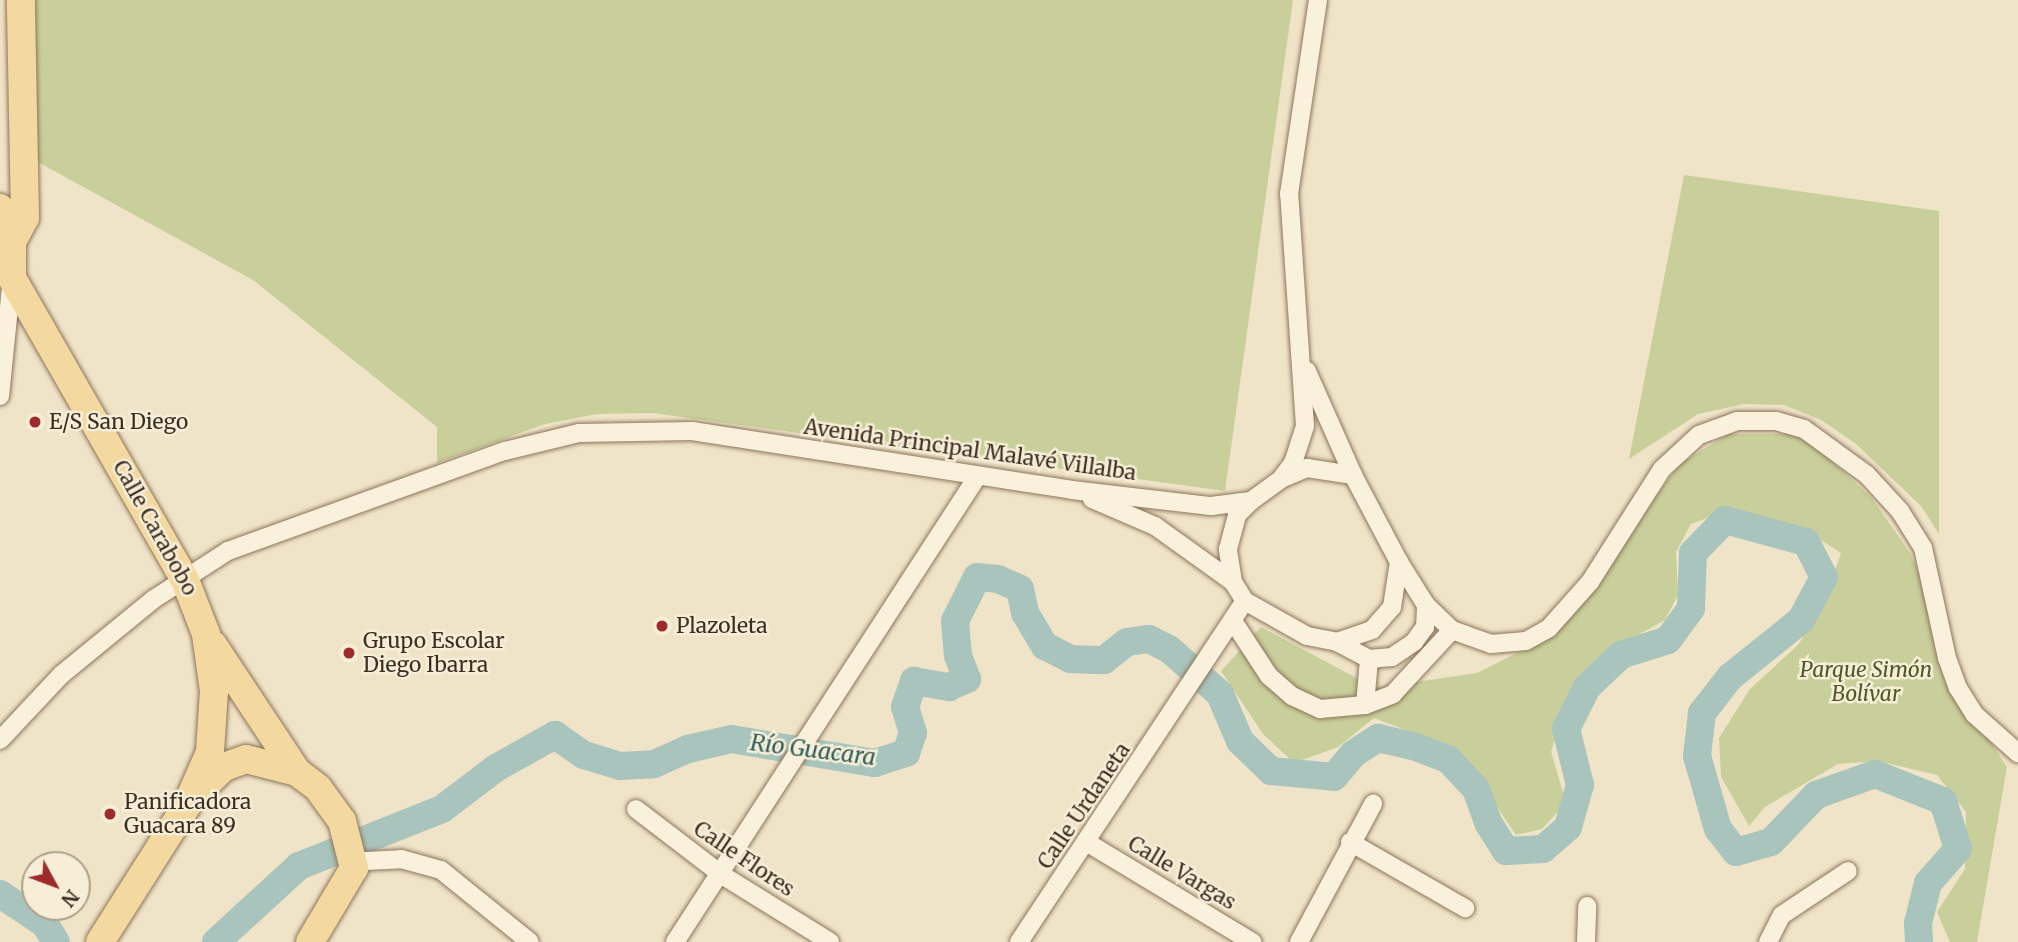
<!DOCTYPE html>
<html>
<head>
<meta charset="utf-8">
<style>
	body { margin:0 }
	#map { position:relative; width:2018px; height:942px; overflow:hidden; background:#f0e4c8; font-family:Merriweather,serif }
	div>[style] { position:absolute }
	.green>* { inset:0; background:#c9cf9b }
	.river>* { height:28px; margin:-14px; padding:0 14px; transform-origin:14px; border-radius:14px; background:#a9c4bc }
	.roads { filter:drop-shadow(0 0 2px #8d765c) drop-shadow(0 0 2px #8d765c) }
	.street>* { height:18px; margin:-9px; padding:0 9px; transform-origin:9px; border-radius:9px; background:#faf1dc }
	.primary>* { height:28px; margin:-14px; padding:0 14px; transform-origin:14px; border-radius:14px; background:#f3d9a0 }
	.dots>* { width:19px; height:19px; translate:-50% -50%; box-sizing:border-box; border:4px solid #f7eed8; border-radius:50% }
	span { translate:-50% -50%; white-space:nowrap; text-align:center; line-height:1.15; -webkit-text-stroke:5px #f7eed8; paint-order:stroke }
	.poi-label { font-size:21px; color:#3d2e20 }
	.left { translate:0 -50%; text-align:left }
	.street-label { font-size:21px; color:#3d2e20 }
	.park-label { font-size:21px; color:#4d5a26; font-style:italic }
	.water-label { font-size:23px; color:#2f5d5a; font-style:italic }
	.north { position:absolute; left:21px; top:851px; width:70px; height:70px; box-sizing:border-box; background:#f7eed8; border:2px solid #ada18e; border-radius:50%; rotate:131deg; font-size:19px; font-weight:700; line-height:28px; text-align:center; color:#3d2e20 }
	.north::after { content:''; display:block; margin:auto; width:24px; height:32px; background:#9e2a2b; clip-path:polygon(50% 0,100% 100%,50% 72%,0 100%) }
</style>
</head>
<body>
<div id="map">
	<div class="green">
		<i style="clip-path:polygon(36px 0,1293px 0,1225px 491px,652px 413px,597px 414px,545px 424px,437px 463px,437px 427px,253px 280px,36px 161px)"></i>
		<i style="clip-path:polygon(1684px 175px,1939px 211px,1939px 534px,1921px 506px,1856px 444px,1821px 420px,1784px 405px,1744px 404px,1698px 414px,1629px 459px)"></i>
		<i style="clip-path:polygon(1728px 434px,1802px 434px,1871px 497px,1910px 553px,1928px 593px,1941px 667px,2007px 767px,1977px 942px,1950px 942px,1937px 912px,1965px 869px,1966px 812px,1937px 775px,1878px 761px,1838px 764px,1765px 807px,1749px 826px,1721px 777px,1719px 738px,1750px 689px,1798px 645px,1824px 604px,1841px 553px,1816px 537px,1732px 509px,1691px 524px,1676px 552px,1678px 595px,1665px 620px,1597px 658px,1574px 683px,1551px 751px,1566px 803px,1542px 829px,1516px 835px,1459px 751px,1374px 718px,1338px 747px,1294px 763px,1263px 734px,1221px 671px,1261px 627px,1375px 688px,1477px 673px,1552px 635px,1680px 464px)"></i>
	</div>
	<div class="river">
		<i style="left:0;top:894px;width:54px;rotate:33.7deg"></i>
		<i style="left:45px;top:924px;width:21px;rotate:59deg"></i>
		<i style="left:216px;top:942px;width:113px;rotate:-42.5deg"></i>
		<i style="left:299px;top:866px;width:154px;rotate:-21.7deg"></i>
		<i style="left:442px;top:809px;width:68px;rotate:-37.2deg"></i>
		<i style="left:496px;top:768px;width:68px;rotate:-29.2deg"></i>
		<i style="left:555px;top:735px;width:35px;rotate:35deg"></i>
		<i style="left:584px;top:755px;width:38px;rotate:17deg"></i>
		<i style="left:620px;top:766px;width:34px;rotate:-3deg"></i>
		<i style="left:654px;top:764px;width:37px;rotate:-24deg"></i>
		<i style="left:688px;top:749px;width:44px;rotate:-13.1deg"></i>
		<i style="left:731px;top:739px;width:146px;rotate:9.5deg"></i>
		<i style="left:875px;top:763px;width:33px;rotate:-18deg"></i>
		<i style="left:906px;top:753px;width:21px;rotate:-71deg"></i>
		<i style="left:913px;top:733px;width:27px;rotate:-107deg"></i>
		<i style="left:905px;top:707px;width:28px;rotate:-71deg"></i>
		<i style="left:914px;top:681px;width:36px;rotate:10deg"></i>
		<i style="left:949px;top:687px;width:20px;rotate:-24deg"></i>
		<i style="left:967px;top:679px;width:25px;rotate:-111deg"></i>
		<i style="left:958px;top:656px;width:35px;rotate:-95deg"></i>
		<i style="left:955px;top:621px;width:49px;rotate:-63.4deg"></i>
		<i style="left:977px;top:577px;width:21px;rotate:5deg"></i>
		<i style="left:998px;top:579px;width:24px;rotate:24deg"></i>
		<i style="left:1020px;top:589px;width:25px;rotate:78deg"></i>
		<i style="left:1025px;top:613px;width:39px;rotate:59deg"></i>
		<i style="left:1045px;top:646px;width:28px;rotate:27deg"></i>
		<i style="left:1070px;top:659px;width:34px;rotate:2deg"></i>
		<i style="left:1104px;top:660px;width:29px;rotate:-38deg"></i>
		<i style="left:1127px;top:642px;width:22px;rotate:-8deg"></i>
		<i style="left:1149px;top:639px;width:22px;rotate:27deg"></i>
		<i style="left:1169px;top:649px;width:68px;rotate:41.4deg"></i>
		<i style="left:1220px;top:694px;width:51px;rotate:66.9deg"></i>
		<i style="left:1240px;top:741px;width:43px;rotate:44.1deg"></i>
		<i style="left:1271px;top:771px;width:63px;rotate:5.4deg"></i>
		<i style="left:1334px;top:777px;width:30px;rotate:-50deg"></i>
		<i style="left:1353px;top:754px;width:30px;rotate:-33deg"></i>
		<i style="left:1378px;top:738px;width:39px;rotate:13deg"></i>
		<i style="left:1416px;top:747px;width:34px;rotate:21deg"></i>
		<i style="left:1448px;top:759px;width:41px;rotate:47deg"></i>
		<i style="left:1476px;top:789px;width:37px;rotate:70deg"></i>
		<i style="left:1489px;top:824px;width:32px;rotate:58deg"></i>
		<i style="left:1506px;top:851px;width:37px;rotate:-3deg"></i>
		<i style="left:1543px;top:849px;width:33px;rotate:-41deg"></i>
		<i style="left:1568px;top:827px;width:44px;rotate:-74.1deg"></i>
		<i style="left:1580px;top:785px;width:58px;rotate:-104deg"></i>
		<i style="left:1566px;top:729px;width:47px;rotate:-63.4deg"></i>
		<i style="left:1587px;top:687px;width:47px;rotate:-43.3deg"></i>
		<i style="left:1621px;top:655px;width:49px;rotate:-17.7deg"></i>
		<i style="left:1668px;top:640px;width:39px;rotate:-54deg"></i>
		<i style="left:1691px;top:608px;width:55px;rotate:-87.9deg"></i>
		<i style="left:1693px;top:553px;width:46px;rotate:-45.9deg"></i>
		<i style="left:1725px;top:520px;width:84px;rotate:15.2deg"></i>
		<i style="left:1806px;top:542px;width:39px;rotate:63deg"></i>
		<i style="left:1824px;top:577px;width:49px;rotate:118.1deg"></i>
		<i style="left:1801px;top:620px;width:91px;rotate:141.2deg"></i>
		<i style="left:1730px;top:677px;width:46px;rotate:127.9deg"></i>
		<i style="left:1702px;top:713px;width:43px;rotate:96.6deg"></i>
		<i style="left:1697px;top:756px;width:76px;rotate:74deg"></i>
		<i style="left:1718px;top:829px;width:29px;rotate:52deg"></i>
		<i style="left:1736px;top:852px;width:36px;rotate:-16deg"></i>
		<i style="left:1771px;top:842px;width:65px;rotate:-46.2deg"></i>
		<i style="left:1816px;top:795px;width:63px;rotate:-19.6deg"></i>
		<i style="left:1875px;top:774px;width:73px;rotate:21.7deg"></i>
		<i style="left:1943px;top:801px;width:50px;rotate:72.6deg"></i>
		<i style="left:1958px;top:849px;width:45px;rotate:131.4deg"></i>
		<i style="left:1928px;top:883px;width:41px;rotate:104deg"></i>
		<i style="left:1918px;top:923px;width:19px;rotate:87deg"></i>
	</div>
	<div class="roads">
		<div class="street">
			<i style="left:0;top:396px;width:119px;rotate:-84.2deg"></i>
			<i style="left:1283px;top:478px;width:26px;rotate:-23deg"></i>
			<i style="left:1307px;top:468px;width:47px;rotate:8.7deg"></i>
			<i style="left:1092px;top:499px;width:69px;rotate:23.2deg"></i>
			<i style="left:1155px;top:526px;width:96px;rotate:35.7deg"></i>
			<i style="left:1233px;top:582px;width:22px;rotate:58deg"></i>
			<i style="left:1245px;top:601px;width:71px;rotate:29.4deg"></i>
			<i style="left:1307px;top:636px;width:31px;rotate:11deg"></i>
			<i style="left:1337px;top:642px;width:37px;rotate:-19deg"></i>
			<i style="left:1372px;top:630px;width:30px;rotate:-49deg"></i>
			<i style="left:1392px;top:607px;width:46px;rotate:-81.2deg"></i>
			<i style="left:1399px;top:562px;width:98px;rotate:-117.9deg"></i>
			<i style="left:1353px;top:475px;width:114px;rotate:-113.9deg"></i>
			<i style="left:1399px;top:562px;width:51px;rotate:57.9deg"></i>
			<i style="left:1426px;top:605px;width:36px;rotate:44deg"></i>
			<i style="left:1452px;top:630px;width:41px;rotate:19.7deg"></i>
			<i style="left:1491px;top:644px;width:35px;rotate:-5deg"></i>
			<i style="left:1526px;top:641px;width:26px;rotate:-29deg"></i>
			<i style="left:1549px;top:628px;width:62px;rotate:-48.3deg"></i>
			<i style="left:1590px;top:582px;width:134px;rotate:-57.5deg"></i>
			<i style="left:1662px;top:469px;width:50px;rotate:-42.6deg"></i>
			<i style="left:1699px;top:435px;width:40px;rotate:-20.2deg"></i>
			<i style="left:1737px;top:421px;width:39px"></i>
			<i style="left:1776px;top:421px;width:29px;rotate:16deg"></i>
			<i style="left:1804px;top:429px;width:78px;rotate:36.1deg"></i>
			<i style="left:1867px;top:475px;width:49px;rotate:47.5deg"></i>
			<i style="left:1900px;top:511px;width:44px;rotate:58.1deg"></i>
			<i style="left:1923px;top:548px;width:113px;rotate:77.7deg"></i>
			<i style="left:1947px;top:658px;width:32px;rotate:70deg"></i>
			<i style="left:1958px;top:688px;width:31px;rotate:58deg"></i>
			<i style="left:1974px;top:714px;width:59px;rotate:41.6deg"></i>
			<i style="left:1233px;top:582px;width:33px;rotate:-99deg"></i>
			<i style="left:1228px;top:549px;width:35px;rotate:-75deg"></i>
			<i style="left:1237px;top:515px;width:20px;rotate:-45deg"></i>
			<i style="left:1233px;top:621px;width:66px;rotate:56.8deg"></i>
			<i style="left:1269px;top:676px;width:30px;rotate:41deg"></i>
			<i style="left:1292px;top:696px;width:31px;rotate:25deg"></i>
			<i style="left:1320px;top:709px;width:45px;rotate:-5.1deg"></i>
			<i style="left:1365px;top:705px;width:30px;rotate:-21deg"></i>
			<i style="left:1393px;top:694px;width:87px;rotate:-47.3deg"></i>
			<i style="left:1337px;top:642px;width:36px;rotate:28deg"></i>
			<i style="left:1369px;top:659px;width:23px;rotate:-5deg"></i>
			<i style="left:1392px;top:657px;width:27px;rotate:-34deg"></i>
			<i style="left:1414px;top:642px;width:19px;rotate:-54deg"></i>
			<i style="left:1425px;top:627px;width:22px;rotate:-87deg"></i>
			<i style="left:1365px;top:705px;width:46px;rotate:-85deg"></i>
			<i style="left:0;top:740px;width:89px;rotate:-46.8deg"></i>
			<i style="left:61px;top:675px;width:120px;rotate:-39.3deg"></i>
			<i style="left:154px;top:599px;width:88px;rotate:-33deg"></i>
			<i style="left:228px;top:551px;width:294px;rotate:-19.9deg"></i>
			<i style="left:505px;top:451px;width:76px;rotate:-13.7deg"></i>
			<i style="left:579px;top:433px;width:113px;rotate:-1deg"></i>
			<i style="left:692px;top:431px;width:385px;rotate:8.8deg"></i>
			<i style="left:1072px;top:490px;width:140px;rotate:6.6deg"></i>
			<i style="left:1211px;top:506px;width:40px;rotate:-7.1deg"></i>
			<i style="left:1251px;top:501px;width:37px;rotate:-36deg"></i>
			<i style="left:1281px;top:479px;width:20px;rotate:-53deg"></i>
			<i style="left:1293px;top:463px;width:39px;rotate:-72deg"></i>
			<i style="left:1305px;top:426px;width:233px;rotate:-93.9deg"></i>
			<i style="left:1289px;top:194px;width:196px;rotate:-81.5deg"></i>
			<i style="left:636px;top:809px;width:108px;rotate:37.5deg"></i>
			<i style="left:722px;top:875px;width:127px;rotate:31.8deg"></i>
			<i style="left:1350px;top:842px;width:133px;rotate:29.9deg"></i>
			<i style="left:1088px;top:843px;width:192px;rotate:31.1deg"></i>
			<i style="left:354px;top:868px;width:14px;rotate:-30deg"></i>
			<i style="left:366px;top:861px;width:35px;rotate:-3deg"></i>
			<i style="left:401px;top:859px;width:41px;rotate:15.4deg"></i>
			<i style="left:441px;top:870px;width:114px;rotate:39deg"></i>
			<i style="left:675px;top:942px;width:554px;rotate:-57deg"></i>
			<i style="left:1019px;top:942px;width:409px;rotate:-56.5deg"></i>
			<i style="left:1299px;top:942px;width:157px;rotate:-61.8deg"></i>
			<i style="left:1586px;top:942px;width:36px;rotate:-88deg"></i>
			<i style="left:1768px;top:942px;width:30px;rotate:-63deg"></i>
			<i style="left:1782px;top:915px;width:79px;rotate:-33.7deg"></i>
		</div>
		<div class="primary">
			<i style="left:0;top:208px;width:36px;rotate:71deg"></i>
			<i style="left:12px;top:242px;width:36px;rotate:90deg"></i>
			<i style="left:12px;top:278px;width:348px;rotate:60.2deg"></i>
			<i style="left:185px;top:580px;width:58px;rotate:68.7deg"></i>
			<i style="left:206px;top:634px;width:58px;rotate:82deg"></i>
			<i style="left:214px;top:691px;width:61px;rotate:93.8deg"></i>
			<i style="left:210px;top:752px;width:58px;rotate:113.5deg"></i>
			<i style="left:187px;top:805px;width:162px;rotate:122.4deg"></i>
			<i style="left:12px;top:242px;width:27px;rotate:-62deg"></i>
			<i style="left:25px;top:218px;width:218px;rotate:-91.1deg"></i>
			<i style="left:213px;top:645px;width:152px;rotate:56.5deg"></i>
			<i style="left:297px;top:772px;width:26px;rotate:37deg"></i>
			<i style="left:318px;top:788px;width:41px;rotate:54deg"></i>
			<i style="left:342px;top:821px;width:49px;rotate:75.7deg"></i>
			<i style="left:354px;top:868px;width:86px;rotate:120.7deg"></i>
			<i style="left:198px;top:792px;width:36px;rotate:-44deg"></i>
			<i style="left:224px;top:767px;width:23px;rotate:-20deg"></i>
			<i style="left:246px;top:759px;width:53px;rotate:14.3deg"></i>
		</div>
	</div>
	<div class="dots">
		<i style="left:35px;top:422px;background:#9e2a2b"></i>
		<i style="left:662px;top:626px;background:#9e2a2b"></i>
		<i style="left:349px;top:653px;background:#9e2a2b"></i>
		<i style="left:110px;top:814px;background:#9e2a2b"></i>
	</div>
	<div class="poi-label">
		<span class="left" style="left:49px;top:422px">E/S San Diego</span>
		<span class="left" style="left:676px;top:626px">Plazoleta</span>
		<span class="left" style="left:363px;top:653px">Grupo Escolar<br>Diego Ibarra</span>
		<span class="left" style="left:124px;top:814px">Panificadora<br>Guacara 89</span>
	</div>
	<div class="street-label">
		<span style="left:970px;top:450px;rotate:8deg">Avenida Principal Malavé Villalba</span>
		<span style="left:155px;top:528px;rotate:61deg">Calle Carabobo</span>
		<span style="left:1084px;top:806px;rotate:-56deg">Calle Urdaneta</span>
		<span style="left:744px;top:859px;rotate:34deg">Calle Flores</span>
		<span style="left:1182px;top:873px;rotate:31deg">Calle Vargas</span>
	</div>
	<div class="park-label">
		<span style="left:1866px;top:682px">Parque Simón<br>Bolívar</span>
	</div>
	<div class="water-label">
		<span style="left:813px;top:750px;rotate:7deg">Río Guacara</span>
	</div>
	<div class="north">N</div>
</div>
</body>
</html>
